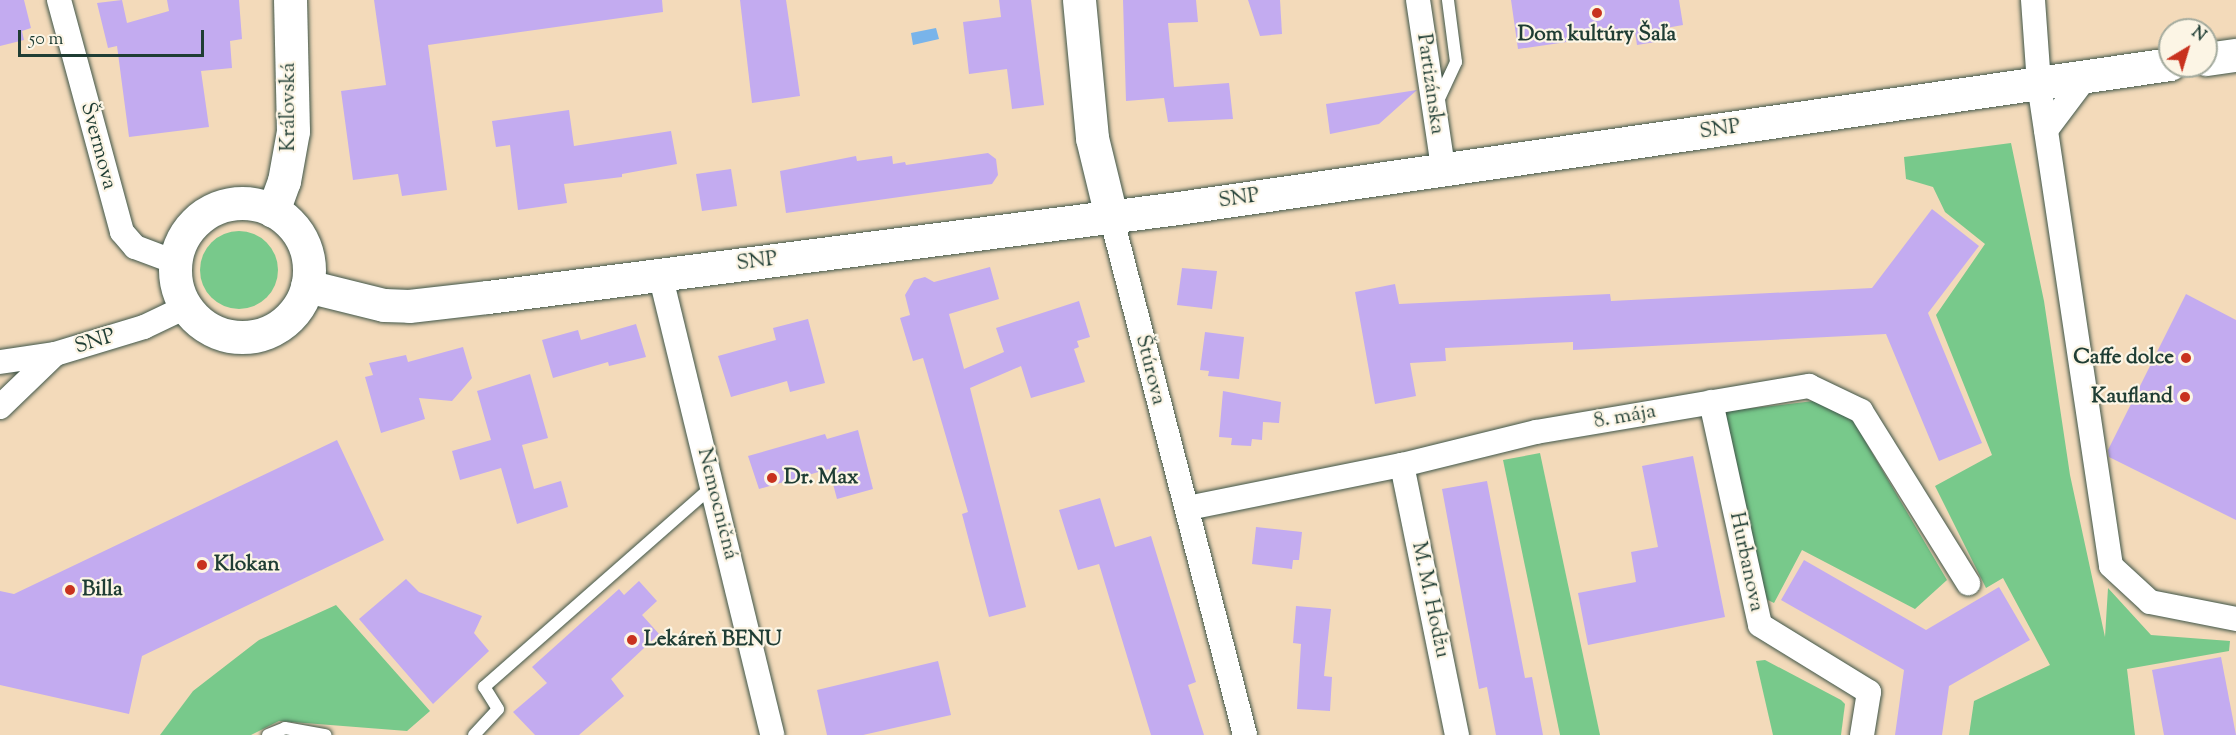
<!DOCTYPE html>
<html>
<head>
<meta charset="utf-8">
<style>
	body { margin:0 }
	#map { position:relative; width:2236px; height:735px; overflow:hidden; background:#f3daba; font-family:"Sorts Mill Goudy",serif }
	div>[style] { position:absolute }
	.green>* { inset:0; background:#78c98b }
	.round { border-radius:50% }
	.water>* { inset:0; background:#79b4ea }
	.building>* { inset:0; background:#c3abf0 }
	.roads { filter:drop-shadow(0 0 2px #3f5548) drop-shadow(0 0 2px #3f5548) }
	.lane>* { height:12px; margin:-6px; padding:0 6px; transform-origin:6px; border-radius:6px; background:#fff }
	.street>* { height:24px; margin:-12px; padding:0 12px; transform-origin:12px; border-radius:12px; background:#fff }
	.primary>* { height:33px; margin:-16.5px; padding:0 16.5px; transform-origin:16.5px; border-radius:16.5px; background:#fff }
	.primary>.ring { margin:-16.5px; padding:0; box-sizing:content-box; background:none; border:33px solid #fff; border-radius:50% }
	.dots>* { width:16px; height:16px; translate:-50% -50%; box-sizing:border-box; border:3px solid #fcf5e5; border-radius:50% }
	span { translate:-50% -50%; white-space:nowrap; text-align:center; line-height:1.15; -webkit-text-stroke:4.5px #fcf5e5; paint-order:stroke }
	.poi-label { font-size:21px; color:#1f3d34; font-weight:700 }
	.right { translate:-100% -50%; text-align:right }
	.left { translate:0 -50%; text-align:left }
	.street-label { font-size:21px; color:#1f3d34 }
	.north { position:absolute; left:2158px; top:18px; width:60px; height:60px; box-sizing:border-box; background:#fcf5e5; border:2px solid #a4ab9e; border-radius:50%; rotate:38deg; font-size:16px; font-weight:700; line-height:24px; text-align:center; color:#1f3d34 }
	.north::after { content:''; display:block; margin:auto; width:21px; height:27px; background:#c8321e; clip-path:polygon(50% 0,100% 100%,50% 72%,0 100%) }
	.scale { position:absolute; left:18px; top:30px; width:186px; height:27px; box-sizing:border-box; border:3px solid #1f3d34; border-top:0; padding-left:8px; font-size:18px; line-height:21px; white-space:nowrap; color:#1f3d34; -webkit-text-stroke:4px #fcf5e5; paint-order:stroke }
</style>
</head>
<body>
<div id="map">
	<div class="green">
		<i style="clip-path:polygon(2011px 143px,2044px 301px,2070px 475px,2105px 637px,2108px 588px,2151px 635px,2230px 641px,2229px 651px,2127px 669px,2135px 735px,1969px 735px,1974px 701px,2050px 665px,2003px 578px,1986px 588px,1935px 486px,1992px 455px,1936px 315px,1985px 244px,1945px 212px,1933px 187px,1906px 179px,1904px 157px)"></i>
		<i class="round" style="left:200px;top:231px;width:78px;height:78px"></i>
		<i style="clip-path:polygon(1822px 400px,1851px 417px,1947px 580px,1915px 609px,1802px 550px,1774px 603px,1762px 597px,1719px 412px)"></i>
		<i style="clip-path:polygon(1540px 453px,1600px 735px,1560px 735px,1503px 460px)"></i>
		<i style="clip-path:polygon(336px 605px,430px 711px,407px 731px,279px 721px,251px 735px,160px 735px,193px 691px,259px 640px)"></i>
		<i style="clip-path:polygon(1765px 660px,1841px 700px,1845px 704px,1841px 735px,1773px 735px,1756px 661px)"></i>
	</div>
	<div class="water">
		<i style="clip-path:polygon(936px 28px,939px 39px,913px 45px,911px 33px)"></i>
	</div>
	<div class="building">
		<i style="clip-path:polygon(0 0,24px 0,31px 28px,22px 31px,24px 40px,0 46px)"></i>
		<i style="clip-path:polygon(122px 0,127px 23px,169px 11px,167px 0,239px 0,242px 39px,230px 41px,232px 68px,201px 71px,209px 127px,129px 137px,117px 46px,108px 48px,97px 3px)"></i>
		<i style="clip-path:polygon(374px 0,662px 0,663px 12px,428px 45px,447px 190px,402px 196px,398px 174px,353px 180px,341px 91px,386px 85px)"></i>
		<i style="clip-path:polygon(740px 0,786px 0,800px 96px,752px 103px)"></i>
		<i style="clip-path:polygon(999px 0,1031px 0,1044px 105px,1012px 109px,1007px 69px,969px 74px,963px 22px,1001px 17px)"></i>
		<i style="clip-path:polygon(1123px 0,1196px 0,1198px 22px,1168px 23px,1174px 87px,1229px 83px,1233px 119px,1168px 122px,1164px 98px,1126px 101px)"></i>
		<i style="clip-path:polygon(1248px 0,1280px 0,1282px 34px,1260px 36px)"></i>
		<i style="clip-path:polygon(1511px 0,1679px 0,1683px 25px,1666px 28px,1668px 40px,1637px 45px,1635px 32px,1518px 49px)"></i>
		<i style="clip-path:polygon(1417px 90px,1379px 124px,1330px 134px,1326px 104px)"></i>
		<i style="clip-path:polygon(569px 110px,574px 146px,671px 131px,677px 164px,622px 174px,622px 177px,564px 184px,567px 203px,518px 210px,510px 145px,496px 147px,492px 121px)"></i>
		<i style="clip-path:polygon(988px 153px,996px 159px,998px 175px,992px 184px,786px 213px,780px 171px,856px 156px,857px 161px,892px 156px,893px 164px,905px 162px,906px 165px)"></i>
		<i style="clip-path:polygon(731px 169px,737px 206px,702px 211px,696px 174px)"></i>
		<i style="clip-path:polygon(1932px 209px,1979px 246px,1928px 313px,1982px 443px,1939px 461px,1886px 334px,1573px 350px,1573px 342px,1445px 348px,1446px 361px,1410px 363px,1416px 396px,1375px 404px,1355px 292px,1395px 284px,1399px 304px,1610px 294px,1611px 301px,1872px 288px)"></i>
		<i style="clip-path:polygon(990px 267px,999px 299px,949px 314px,964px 369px,1004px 352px,996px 328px,1079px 301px,1090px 337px,1077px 341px,1079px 347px,1074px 349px,1085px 382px,1031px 398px,1021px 366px,970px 388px,1026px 607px,989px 617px,962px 514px,968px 512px,923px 358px,913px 361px,900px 318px,910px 315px,905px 295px,914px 280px,925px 277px,934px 282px)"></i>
		<i style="clip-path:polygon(1182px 268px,1217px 271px,1212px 309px,1177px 305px)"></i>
		<i style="clip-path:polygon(2186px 294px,2236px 320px,2236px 520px,2109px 457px,2108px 450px)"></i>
		<i style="clip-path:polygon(808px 319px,825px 383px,790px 392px,787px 381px,731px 397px,718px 356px,776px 340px,773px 328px)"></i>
		<i style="clip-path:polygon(636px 324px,646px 357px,609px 366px,608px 362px,553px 378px,542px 340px,578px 330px,581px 340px)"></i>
		<i style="clip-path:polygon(1205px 332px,1244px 337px,1239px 379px,1208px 376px,1209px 371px,1200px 370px)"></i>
		<i style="clip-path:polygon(463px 347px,472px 378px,452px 401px,419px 398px,425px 419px,381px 433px,365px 377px,373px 375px,369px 363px,406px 355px,408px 362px)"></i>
		<i style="clip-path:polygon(530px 374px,548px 438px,522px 445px,534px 489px,561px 481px,568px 507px,517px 524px,501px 468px,460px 480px,452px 451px,491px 440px,477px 391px)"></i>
		<i style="clip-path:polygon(1223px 391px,1281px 402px,1279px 423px,1263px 422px,1262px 440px,1252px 439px,1251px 446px,1231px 445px,1232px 438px,1219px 437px)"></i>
		<i style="clip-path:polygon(858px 430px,873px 489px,837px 499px,829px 469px,759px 489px,748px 456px,825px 434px,827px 439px)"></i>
		<i style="clip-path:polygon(337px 440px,384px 540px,142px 656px,129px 714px,0 685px,0 591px,14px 594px)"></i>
		<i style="clip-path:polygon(1693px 456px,1725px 617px,1588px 645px,1578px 593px,1636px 582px,1631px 552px,1658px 547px,1642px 466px)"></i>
		<i style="clip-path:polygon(1487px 481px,1525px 678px,1532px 677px,1543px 735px,1496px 735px,1487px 687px,1479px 689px,1442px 489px)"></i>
		<i style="clip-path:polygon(1100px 498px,1115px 547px,1151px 536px,1196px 682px,1188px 685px,1204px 735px,1151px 735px,1099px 564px,1078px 570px,1059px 510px)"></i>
		<i style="clip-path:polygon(1256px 527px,1302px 532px,1299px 560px,1293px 560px,1292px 569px,1252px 564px)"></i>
		<i style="clip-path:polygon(1804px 560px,1926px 630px,1999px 587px,2030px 640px,1949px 686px,1942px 735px,1895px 735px,1904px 670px,1781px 600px)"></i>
		<i style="clip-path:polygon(406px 579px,419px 592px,482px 616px,474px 633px,489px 651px,433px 704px,359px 619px)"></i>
		<i style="clip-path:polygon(639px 581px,657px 601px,642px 615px,659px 634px,611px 679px,624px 696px,579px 735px,535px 735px,513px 712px,547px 683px,532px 667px,619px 589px,624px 595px)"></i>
		<i style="clip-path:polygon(1296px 606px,1331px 609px,1324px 676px,1332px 677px,1330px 711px,1297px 709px,1301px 644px,1293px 643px)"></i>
		<i style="clip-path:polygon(2221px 657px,2236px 735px,2164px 735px,2152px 670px)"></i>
		<i style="clip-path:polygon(938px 661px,951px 715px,863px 735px,827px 735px,817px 690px)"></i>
	</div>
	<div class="roads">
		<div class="lane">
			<i style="left:1437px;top:103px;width:45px;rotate:-65.1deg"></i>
			<i style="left:1456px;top:62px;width:63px;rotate:-97.4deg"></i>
			<i style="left:268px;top:735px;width:18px;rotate:-22deg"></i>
			<i style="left:285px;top:728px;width:41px;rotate:9.9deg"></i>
			<i style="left:474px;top:735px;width:35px;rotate:-47deg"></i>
			<i style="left:498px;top:709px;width:26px;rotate:-122deg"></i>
			<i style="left:484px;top:687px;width:305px;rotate:-41.3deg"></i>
		</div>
		<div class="street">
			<i style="left:59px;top:0;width:240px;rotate:74.8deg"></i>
			<i style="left:122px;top:232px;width:20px;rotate:49deg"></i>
			<i style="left:135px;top:247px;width:43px;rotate:20.6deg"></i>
			<i style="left:1418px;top:0;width:170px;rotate:81.5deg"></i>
			<i style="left:2033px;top:0;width:84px;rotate:85.9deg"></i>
			<i style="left:2039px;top:84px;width:487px;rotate:81.5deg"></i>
			<i style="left:2111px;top:566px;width:53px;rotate:42.7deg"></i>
			<i style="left:2150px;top:602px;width:88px;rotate:11.2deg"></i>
			<i style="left:2046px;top:130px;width:66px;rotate:-53deg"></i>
			<i style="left:1111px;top:216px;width:536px;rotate:75.52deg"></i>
			<i style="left:660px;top:274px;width:474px;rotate:76.3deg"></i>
			<i style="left:0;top:362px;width:56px;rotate:-8.3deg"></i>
			<i style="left:55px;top:354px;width:93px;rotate:-16.9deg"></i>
			<i style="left:144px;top:327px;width:47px;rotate:-25.5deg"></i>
			<i style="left:1711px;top:402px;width:228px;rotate:77.6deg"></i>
			<i style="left:1760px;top:625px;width:128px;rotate:31.6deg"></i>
			<i style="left:1869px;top:692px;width:44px;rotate:99.2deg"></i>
			<i style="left:0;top:407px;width:76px;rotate:-43.9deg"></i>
			<i style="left:1402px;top:465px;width:276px;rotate:78.5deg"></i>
			<i style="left:1188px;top:508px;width:218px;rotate:-11.4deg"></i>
			<i style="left:1402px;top:465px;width:138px;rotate:-13.8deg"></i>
			<i style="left:1536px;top:432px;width:277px;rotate:-9.6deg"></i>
			<i style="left:1809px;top:386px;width:58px;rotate:25.7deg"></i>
			<i style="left:1861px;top:411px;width:203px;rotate:58.1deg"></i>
		</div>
		<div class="primary">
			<i style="left:1079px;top:0;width:139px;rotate:84.6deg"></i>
			<i style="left:1092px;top:138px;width:80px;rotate:76.3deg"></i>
			<i style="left:2206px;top:59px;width:30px;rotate:-8deg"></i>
			<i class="ring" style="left:175px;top:203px;width:101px;height:101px"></i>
			<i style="left:273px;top:211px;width:32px;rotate:-70deg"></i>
			<i style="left:284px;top:181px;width:51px;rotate:-79.8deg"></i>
			<i style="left:293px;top:131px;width:131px;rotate:-91.3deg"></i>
			<i style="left:307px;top:286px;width:79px;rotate:13.9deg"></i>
			<i style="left:384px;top:305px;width:25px;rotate:2deg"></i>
			<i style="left:409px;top:306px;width:80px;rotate:-6.5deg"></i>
			<i style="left:488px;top:297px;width:696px;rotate:-7.35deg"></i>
			<i style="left:1178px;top:208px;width:1002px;rotate:-8.26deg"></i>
		</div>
	</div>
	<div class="dots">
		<i style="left:1597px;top:13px;background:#c8321e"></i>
		<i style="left:2186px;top:358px;background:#c8321e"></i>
		<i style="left:2185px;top:397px;background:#c8321e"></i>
		<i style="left:772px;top:478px;background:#c8321e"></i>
		<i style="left:202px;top:565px;background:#c8321e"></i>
		<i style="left:70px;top:590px;background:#c8321e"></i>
		<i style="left:632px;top:640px;background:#c8321e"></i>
	</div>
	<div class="poi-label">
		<span style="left:1597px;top:35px">Dom kultúry Šaľa</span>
		<span class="right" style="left:2174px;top:358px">Caffe dolce</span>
		<span class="right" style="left:2173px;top:397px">Kaufland</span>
		<span class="left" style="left:784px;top:478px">Dr. Max</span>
		<span class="left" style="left:214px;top:565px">Klokan</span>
		<span class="left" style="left:82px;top:590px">Billa</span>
		<span class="left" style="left:644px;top:640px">Lekáreň BENU</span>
	</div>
	<div class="street-label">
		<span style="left:1430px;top:84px;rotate:82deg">Partizánska</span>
		<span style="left:289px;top:107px;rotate:-90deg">Kráľovská</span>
		<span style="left:1720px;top:130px;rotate:-8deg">SNP</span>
		<span style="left:98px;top:146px;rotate:75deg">Švermova</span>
		<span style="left:1239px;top:199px;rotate:-8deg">SNP</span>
		<span style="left:757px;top:262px;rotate:-7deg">SNP</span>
		<span style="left:95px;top:342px;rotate:-17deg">SNP</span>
		<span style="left:1150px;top:370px;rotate:76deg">Štúrova</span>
		<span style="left:1625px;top:417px;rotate:-10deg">8. mája</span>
		<span style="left:717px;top:504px;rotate:76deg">Nemocničná</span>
		<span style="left:1746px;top:562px;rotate:78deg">Hurbanova</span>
		<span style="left:1430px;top:600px;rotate:78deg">M. M. Hodžu</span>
	</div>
	<div class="north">N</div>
	<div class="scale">50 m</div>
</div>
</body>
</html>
